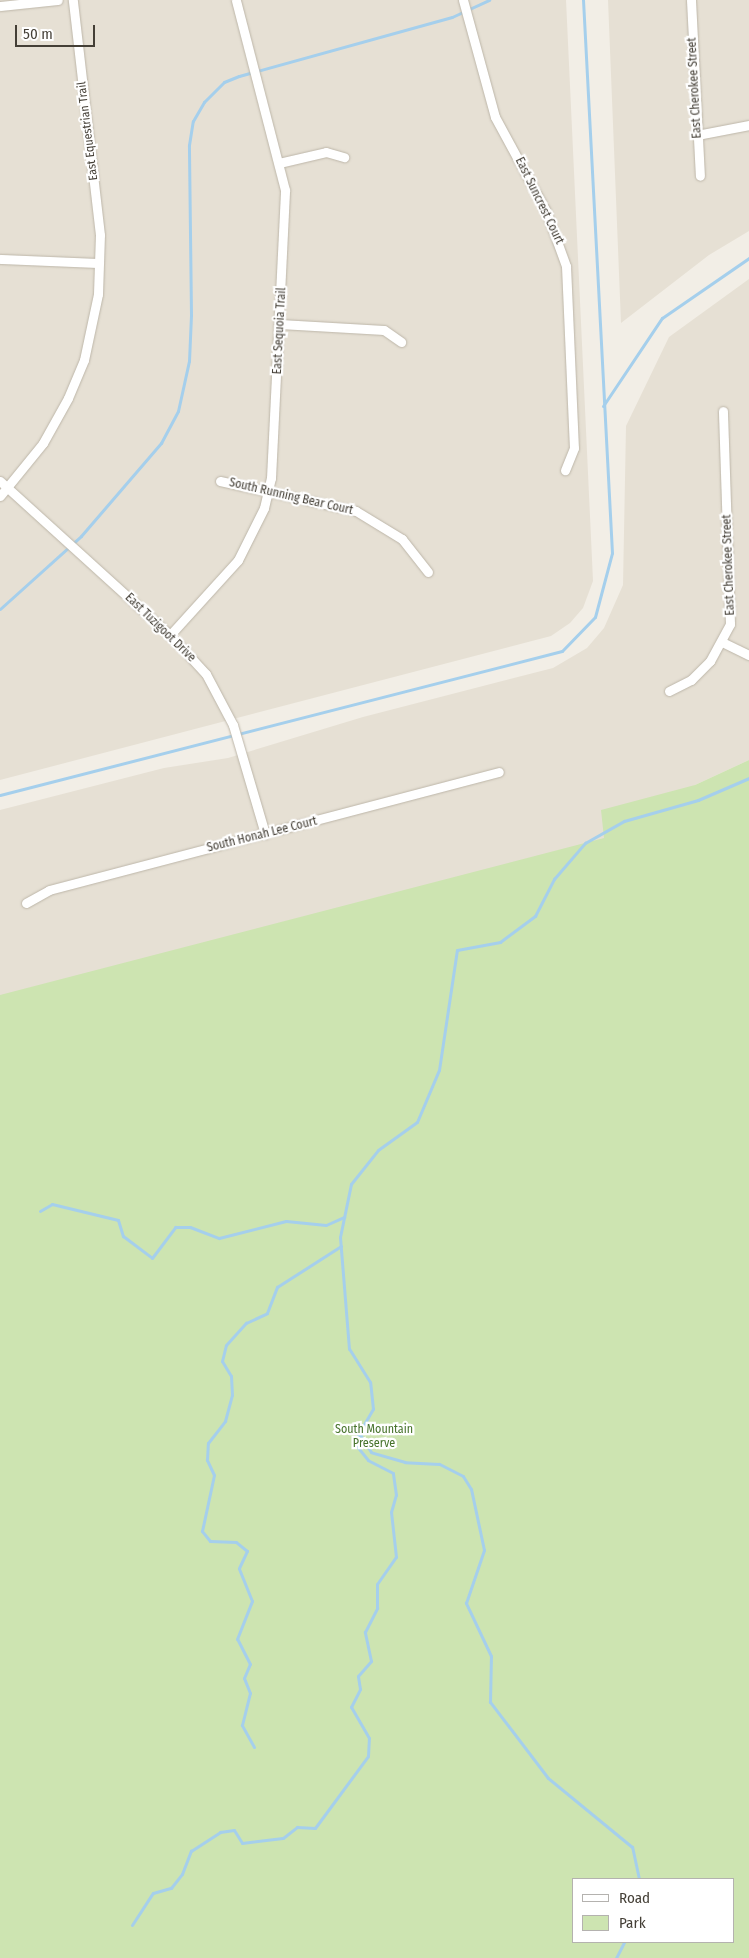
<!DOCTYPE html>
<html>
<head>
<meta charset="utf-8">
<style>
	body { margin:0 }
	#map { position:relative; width:749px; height:1958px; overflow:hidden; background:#f2eee6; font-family:"Fira Sans Condensed",sans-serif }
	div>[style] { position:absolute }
	.residential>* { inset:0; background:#e6e0d4 }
	.green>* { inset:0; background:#cde4b1 }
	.stream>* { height:3px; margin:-1.5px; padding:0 1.5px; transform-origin:1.5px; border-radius:1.5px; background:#a5cfec }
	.roads { filter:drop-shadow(0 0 1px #bdb6a9) drop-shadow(0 0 1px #bdb6a9) }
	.street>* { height:9px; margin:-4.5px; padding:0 4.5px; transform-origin:4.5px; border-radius:4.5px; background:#fff }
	span { translate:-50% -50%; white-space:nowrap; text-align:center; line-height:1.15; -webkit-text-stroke:4.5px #fff; paint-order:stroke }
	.street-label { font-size:12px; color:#443f36 }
	.park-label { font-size:12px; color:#47732c }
	.legend { position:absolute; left:572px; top:1878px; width:162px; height:65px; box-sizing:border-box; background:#fff; border:1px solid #b4b2af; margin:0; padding:6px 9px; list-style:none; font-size:15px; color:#443f36 }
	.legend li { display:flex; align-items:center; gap:10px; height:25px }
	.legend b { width:25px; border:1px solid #b4b2af }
	.scale { position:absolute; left:15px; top:25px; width:80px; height:22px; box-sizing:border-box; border:2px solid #443f36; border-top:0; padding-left:6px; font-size:15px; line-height:18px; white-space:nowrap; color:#443f36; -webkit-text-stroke:4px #fff; paint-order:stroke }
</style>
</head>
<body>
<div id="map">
	<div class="residential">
		<i style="clip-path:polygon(0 0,566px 0,593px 581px,583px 608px,570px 623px,551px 636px,0 780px)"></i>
		<i style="clip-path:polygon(608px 0,749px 0,749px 231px,709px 255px,621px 323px)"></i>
		<i style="clip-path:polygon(749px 279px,749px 760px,695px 785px,605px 840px,0 996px,0 810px,164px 768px,228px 758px,363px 717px,553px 668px,587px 648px,604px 628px,623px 585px,626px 426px,669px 337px)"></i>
	</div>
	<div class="green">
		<i style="clip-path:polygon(evenodd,749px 760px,749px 1958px,0 1958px,0 995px,604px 838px,601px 810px,695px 785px,749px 760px,573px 1879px,733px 1879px,733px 1942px,573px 1942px,573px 1879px)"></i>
	</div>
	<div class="stream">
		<i style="left:603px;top:406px;width:106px;rotate:-56.2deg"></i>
		<i style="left:662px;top:318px;width:106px;rotate:-34.6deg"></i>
		<i style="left:0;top:609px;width:109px;rotate:-42deg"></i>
		<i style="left:81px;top:536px;width:123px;rotate:-49.3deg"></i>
		<i style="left:161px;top:443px;width:36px;rotate:-62deg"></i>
		<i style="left:178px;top:411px;width:51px;rotate:-77.6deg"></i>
		<i style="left:189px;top:361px;width:46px;rotate:-87.5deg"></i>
		<i style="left:191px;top:315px;width:170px;rotate:-90.7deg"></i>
		<i style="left:189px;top:145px;width:24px;rotate:-81deg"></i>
		<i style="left:193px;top:121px;width:22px;rotate:-60deg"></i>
		<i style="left:204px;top:102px;width:28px;rotate:-45deg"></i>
		<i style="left:224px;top:82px;width:16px;rotate:-22deg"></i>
		<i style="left:239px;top:76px;width:221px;rotate:-15.5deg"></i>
		<i style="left:452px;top:17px;width:41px;rotate:-24.7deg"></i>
		<i style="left:0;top:795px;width:580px;rotate:-14.37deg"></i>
		<i style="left:562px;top:651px;width:47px;rotate:-45.9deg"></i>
		<i style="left:595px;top:617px;width:66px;rotate:-75.1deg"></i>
		<i style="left:612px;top:553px;width:554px;rotate:-93deg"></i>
		<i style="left:40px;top:1211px;width:14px;rotate:-30deg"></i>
		<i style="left:52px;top:1204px;width:68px;rotate:13.6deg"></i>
		<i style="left:118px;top:1220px;width:17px;rotate:73deg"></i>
		<i style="left:123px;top:1236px;width:36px;rotate:37deg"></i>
		<i style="left:152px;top:1258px;width:39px;rotate:-53deg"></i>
		<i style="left:175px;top:1227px;width:15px"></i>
		<i style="left:190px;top:1227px;width:31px;rotate:21deg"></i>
		<i style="left:219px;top:1238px;width:69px;rotate:-14.2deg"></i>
		<i style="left:286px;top:1221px;width:40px;rotate:5.7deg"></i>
		<i style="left:326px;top:1225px;width:20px;rotate:-24deg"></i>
		<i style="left:254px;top:1747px;width:25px;rotate:-119deg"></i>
		<i style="left:242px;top:1725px;width:33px;rotate:-76deg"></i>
		<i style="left:250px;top:1693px;width:16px;rotate:-112deg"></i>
		<i style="left:244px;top:1678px;width:15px;rotate:-67deg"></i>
		<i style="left:250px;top:1664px;width:28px;rotate:-117deg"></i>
		<i style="left:237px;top:1639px;width:41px;rotate:-68.5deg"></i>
		<i style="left:252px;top:1601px;width:35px;rotate:-112deg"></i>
		<i style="left:239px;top:1568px;width:19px;rotate:-65deg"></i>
		<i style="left:247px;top:1551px;width:14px;rotate:-141deg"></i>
		<i style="left:236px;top:1542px;width:26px;rotate:-178deg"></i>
		<i style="left:210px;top:1541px;width:13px;rotate:-129deg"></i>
		<i style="left:202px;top:1531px;width:57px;rotate:-77.9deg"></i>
		<i style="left:214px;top:1475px;width:17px;rotate:-115deg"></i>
		<i style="left:207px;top:1460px;width:17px;rotate:-87deg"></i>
		<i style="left:208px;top:1443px;width:28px;rotate:-52deg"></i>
		<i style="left:225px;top:1421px;width:27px;rotate:-75deg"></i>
		<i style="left:232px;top:1395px;width:19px;rotate:-93deg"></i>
		<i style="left:231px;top:1376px;width:17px;rotate:-121deg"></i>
		<i style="left:222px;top:1361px;width:16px;rotate:-76deg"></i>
		<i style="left:226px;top:1345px;width:30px;rotate:-48deg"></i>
		<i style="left:246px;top:1323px;width:23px;rotate:-25deg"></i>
		<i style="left:267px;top:1313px;width:28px;rotate:-69deg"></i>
		<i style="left:277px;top:1287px;width:76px;rotate:-32.6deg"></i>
		<i style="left:639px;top:1879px;width:33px;rotate:-102deg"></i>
		<i style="left:632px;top:1847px;width:109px;rotate:-140.6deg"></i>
		<i style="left:548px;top:1778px;width:96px;rotate:-127.3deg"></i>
		<i style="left:490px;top:1702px;width:46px;rotate:-88.8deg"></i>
		<i style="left:491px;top:1656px;width:59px;rotate:-115.3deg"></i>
		<i style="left:466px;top:1603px;width:56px;rotate:-71.2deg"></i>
		<i style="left:484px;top:1550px;width:62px;rotate:-102deg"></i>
		<i style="left:471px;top:1489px;width:15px;rotate:-122deg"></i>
		<i style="left:463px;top:1476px;width:27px;rotate:-153deg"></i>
		<i style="left:439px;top:1464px;width:34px;rotate:-177deg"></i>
		<i style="left:405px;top:1462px;width:35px;rotate:-164deg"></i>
		<i style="left:371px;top:1452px;width:22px;rotate:-122deg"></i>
		<i style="left:359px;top:1433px;width:28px;rotate:-60deg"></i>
		<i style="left:373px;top:1409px;width:27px;rotate:-96deg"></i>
		<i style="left:370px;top:1382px;width:39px;rotate:-122deg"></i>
		<i style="left:349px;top:1349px;width:112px;rotate:-94.6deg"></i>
		<i style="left:340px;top:1237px;width:54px;rotate:-78.3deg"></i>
		<i style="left:351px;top:1184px;width:43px;rotate:-51.5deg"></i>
		<i style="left:378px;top:1150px;width:48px;rotate:-35.7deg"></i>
		<i style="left:417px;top:1122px;width:56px;rotate:-67.1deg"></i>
		<i style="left:439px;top:1070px;width:121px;rotate:-81.5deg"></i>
		<i style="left:457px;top:950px;width:44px;rotate:-10.5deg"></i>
		<i style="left:500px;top:942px;width:44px;rotate:-36.6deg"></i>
		<i style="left:535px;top:916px;width:42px;rotate:-62.8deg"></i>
		<i style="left:554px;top:879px;width:48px;rotate:-49.3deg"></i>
		<i style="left:585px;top:843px;width:45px;rotate:-29.4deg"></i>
		<i style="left:624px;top:821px;width:77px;rotate:-15.8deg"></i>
		<i style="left:698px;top:800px;width:56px;rotate:-23.3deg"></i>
		<i style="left:132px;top:1925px;width:38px;rotate:-57deg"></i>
		<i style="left:153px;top:1893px;width:19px;rotate:-16deg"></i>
		<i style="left:171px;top:1888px;width:18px;rotate:-52deg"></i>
		<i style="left:182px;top:1874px;width:25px;rotate:-69deg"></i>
		<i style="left:191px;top:1851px;width:35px;rotate:-33deg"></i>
		<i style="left:220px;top:1832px;width:14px;rotate:-8deg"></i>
		<i style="left:234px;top:1830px;width:15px;rotate:58deg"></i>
		<i style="left:242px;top:1843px;width:41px;rotate:-7deg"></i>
		<i style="left:283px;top:1838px;width:18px;rotate:-38deg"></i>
		<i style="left:297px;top:1827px;width:18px;rotate:3deg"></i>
		<i style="left:315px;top:1828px;width:89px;rotate:-53.6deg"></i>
		<i style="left:368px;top:1756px;width:18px;rotate:-87deg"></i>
		<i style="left:369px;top:1738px;width:36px;rotate:-120deg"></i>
		<i style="left:351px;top:1707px;width:20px;rotate:-63deg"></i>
		<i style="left:360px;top:1689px;width:13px;rotate:-99deg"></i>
		<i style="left:358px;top:1676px;width:20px;rotate:-49deg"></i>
		<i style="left:371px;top:1661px;width:30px;rotate:-102deg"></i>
		<i style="left:365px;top:1632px;width:27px;rotate:-63deg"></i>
		<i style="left:377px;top:1608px;width:24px;rotate:-90deg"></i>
		<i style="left:377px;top:1584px;width:33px;rotate:-55deg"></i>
		<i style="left:396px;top:1557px;width:45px;rotate:-96.3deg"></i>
		<i style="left:391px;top:1512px;width:18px;rotate:-74deg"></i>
		<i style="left:396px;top:1495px;width:22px;rotate:-98deg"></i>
		<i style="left:393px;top:1473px;width:28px;rotate:-153deg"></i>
		<i style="left:368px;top:1460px;width:21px;rotate:-129deg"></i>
		<i style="left:355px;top:1444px;width:12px;rotate:-70deg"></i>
		<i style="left:616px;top:1958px;width:18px;rotate:-63deg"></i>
	</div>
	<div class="roads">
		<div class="street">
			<i style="left:463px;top:0;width:121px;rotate:74.7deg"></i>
			<i style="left:495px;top:117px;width:107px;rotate:61.5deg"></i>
			<i style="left:546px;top:211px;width:59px;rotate:70deg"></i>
			<i style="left:566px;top:266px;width:182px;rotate:87.5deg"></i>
			<i style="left:574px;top:448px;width:24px;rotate:112deg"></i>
			<i style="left:691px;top:0;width:176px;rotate:87.1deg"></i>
			<i style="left:0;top:6px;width:58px;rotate:-5.9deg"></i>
			<i style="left:697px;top:135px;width:53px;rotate:-10.9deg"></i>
			<i style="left:279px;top:163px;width:48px;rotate:-13.2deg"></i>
			<i style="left:326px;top:152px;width:19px;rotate:16deg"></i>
			<i style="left:0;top:259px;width:99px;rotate:2.3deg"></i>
			<i style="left:280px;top:324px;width:104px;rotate:3.3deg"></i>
			<i style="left:384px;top:330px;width:21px;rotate:35deg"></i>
			<i style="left:0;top:481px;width:229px;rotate:42.2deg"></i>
			<i style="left:170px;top:635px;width:53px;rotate:47.3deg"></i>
			<i style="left:206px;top:674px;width:58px;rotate:62.1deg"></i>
			<i style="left:233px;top:725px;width:114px;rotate:73.6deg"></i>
			<i style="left:220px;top:481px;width:139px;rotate:12.4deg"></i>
			<i style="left:356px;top:511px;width:54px;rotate:31.3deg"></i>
			<i style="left:402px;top:539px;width:42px;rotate:51.8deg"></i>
			<i style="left:0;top:496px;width:68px;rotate:-50.9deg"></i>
			<i style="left:43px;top:443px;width:51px;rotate:-60.9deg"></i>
			<i style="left:68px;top:398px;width:41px;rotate:-67.2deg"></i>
			<i style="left:84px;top:360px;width:67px;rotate:-78deg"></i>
			<i style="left:98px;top:294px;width:59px;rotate:-88.1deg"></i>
			<i style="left:100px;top:235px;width:237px;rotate:-96.6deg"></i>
			<i style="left:170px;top:635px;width:101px;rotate:-47.8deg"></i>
			<i style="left:238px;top:560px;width:58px;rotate:-63.4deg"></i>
			<i style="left:264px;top:508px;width:31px;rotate:-77deg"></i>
			<i style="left:271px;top:478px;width:288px;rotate:-87.2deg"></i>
			<i style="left:285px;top:190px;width:196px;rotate:-104.5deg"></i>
			<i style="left:722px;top:642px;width:30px;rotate:26deg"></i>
			<i style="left:669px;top:691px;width:25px;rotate:-27deg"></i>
			<i style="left:691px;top:680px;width:27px;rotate:-45deg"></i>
			<i style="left:710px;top:661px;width:42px;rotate:-61.6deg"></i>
			<i style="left:730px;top:624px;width:213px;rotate:-91.9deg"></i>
			<i style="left:26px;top:903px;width:26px;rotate:-29deg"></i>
			<i style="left:49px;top:890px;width:465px;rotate:-14.7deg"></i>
		</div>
	</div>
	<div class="street-label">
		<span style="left:695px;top:88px;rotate:-93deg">East Cherokee Street</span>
		<span style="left:88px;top:131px;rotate:-97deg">East Equestrian Trail</span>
		<span style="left:539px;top:201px;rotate:64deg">East Suncrest Court</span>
		<span style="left:280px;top:331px;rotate:-87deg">East Sequoia Trail</span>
		<span style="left:291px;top:497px;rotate:13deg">South Running Bear Court</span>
		<span style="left:729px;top:565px;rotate:-92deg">East Cherokee Street</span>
		<span style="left:160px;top:628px;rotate:44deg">East Tuzigoot Drive</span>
		<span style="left:262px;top:835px;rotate:-14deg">South Honah Lee Court</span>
	</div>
	<div class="park-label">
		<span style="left:374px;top:1437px">South Mountain<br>Preserve</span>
	</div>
	<ul class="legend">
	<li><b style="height:6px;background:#fff"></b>Road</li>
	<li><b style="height:14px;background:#cde4b1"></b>Park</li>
	</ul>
	<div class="scale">50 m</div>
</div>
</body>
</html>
